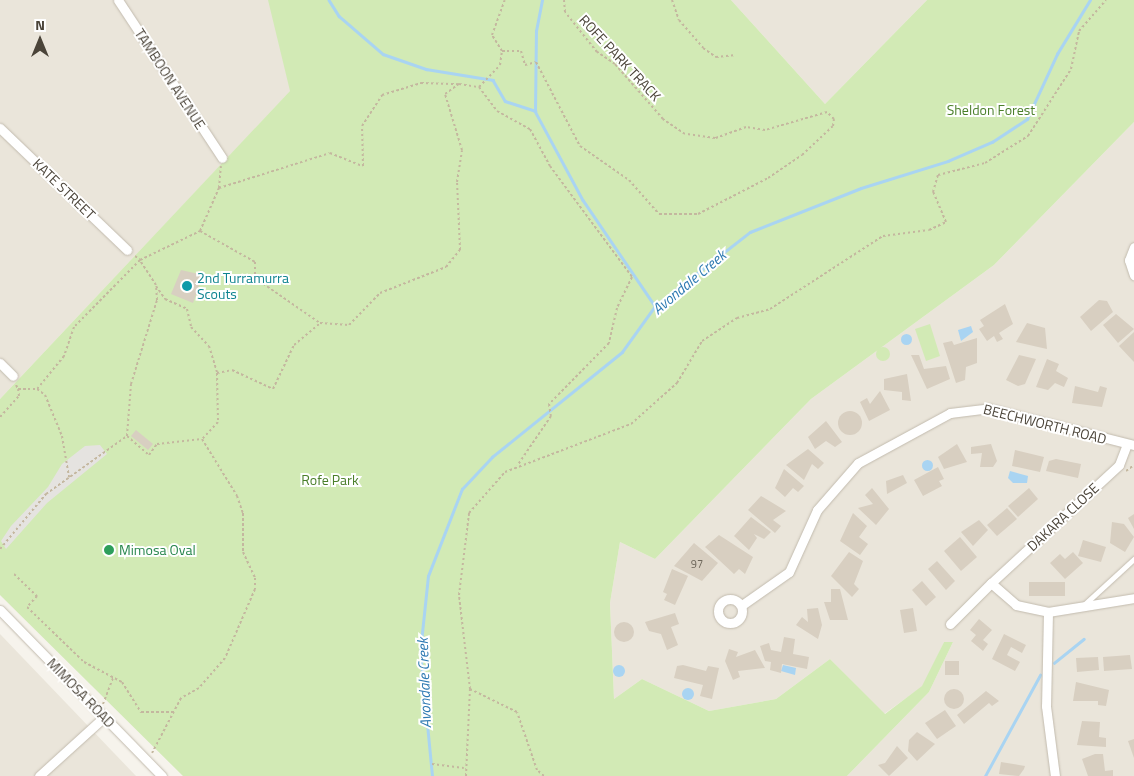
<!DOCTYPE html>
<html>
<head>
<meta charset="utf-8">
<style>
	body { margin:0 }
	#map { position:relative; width:1134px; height:776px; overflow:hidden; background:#f6f3ec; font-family:"Titillium Web",sans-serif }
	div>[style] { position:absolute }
	.residential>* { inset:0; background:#eae5da }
	.green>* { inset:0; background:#d2eab5 }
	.round { border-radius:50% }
	.parking>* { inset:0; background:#e5e3e0 }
	.water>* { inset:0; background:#a9d4f2 }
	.stream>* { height:2.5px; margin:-1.25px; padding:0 1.25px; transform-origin:1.25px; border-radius:1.25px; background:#a9d4f2 }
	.building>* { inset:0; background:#d8cfc1 }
	.path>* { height:2px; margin-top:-1px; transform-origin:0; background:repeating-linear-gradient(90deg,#c4b79f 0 2.5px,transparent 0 5px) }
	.roads { filter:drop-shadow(0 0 1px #c2bbae) drop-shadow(0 0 1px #c2bbae) }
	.service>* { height:4.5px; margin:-2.25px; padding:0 2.25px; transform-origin:2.25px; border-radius:2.25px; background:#fff }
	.minor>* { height:9px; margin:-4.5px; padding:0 4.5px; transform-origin:4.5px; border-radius:4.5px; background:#fff }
	.minor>.ring { margin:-4.5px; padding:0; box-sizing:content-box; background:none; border:9px solid #fff; border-radius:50% }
	.dots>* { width:14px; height:14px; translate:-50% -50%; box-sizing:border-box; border:2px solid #fff; border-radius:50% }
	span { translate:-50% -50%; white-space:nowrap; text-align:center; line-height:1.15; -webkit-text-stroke:4px #fff; paint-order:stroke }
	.number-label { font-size:11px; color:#6e675b }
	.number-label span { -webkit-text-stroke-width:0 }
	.street-label { font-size:14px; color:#4b4439 }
	.park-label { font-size:14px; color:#4a7f2a }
	.culture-label { font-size:14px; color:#0d838f }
	.left { translate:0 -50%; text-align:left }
	.leisure-label { font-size:14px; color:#27864d }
	.water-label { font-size:15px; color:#2e7ab2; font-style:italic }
	.north { position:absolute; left:15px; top:15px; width:50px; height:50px; -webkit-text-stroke:4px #fff; paint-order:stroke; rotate:0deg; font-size:14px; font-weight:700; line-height:20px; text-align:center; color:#4b4439 }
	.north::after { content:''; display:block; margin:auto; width:18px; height:22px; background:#4b4439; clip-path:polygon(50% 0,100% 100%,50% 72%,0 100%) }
</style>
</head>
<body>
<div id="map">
	<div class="residential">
		<i style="clip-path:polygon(0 0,278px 0,312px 68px,0 399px)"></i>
		<i style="clip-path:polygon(731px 0,927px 0,825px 104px)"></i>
		<i style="clip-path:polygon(1134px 122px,1134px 776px,847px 776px,929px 692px,953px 642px,944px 642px,923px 686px,884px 714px,830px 659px,776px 699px,709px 711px,642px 679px,614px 699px,610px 603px,620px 542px,655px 559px,811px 399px,994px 265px)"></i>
		<i style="clip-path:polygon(0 634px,136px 776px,0 776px)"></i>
	</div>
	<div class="green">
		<i style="clip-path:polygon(268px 0,731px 0,825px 104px,927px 0,1134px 0,1134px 122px,994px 265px,811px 399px,655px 559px,620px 542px,610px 603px,614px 699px,642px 679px,709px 711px,776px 699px,830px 659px,885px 714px,922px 686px,944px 642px,953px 642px,929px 692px,847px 776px,183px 776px,0 595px,0 399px,290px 91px)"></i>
		<i style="clip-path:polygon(930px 324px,940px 356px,926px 361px,915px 329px)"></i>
		<i class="round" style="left:876px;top:347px;width:14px;height:14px"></i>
	</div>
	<div class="parking">
		<i style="clip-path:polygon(100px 445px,107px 454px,47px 503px,6px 549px,1px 541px,11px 526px,48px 487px,62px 464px,85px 446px)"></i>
	</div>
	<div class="water">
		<i style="clip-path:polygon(971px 326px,973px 332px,961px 341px,958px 330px)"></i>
		<i class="round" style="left:900.5px;top:333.5px;width:11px;height:11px"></i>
		<i class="round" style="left:921.5px;top:459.5px;width:11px;height:11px"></i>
		<i style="clip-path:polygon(1010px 471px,1028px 476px,1027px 483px,1013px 483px,1008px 478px)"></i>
		<i style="clip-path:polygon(783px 665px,796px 668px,795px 675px,781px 671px)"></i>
		<i class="round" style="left:613px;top:665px;width:12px;height:12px"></i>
		<i class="round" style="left:682px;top:688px;width:12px;height:12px"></i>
	</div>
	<div class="stream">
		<i style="left:329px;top:0;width:19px;rotate:58deg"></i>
		<i style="left:339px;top:16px;width:58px;rotate:40.8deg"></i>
		<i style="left:383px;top:54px;width:46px;rotate:19.2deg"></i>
		<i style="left:426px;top:69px;width:68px;rotate:9.3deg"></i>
		<i style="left:493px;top:80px;width:24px;rotate:60deg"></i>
		<i style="left:505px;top:101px;width:32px;rotate:18deg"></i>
		<i style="left:535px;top:111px;width:101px;rotate:61.7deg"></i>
		<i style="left:583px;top:200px;width:128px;rotate:55.8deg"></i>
		<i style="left:535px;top:111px;width:80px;rotate:-89.3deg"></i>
		<i style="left:536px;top:31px;width:32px;rotate:-79deg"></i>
		<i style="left:1054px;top:663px;width:38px;rotate:-39deg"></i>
		<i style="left:432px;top:776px;width:125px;rotate:-95.5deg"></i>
		<i style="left:420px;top:652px;width:76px;rotate:-84deg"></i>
		<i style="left:428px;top:576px;width:93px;rotate:-68.7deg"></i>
		<i style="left:462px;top:489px;width:44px;rotate:-46.8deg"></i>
		<i style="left:492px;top:457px;width:167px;rotate:-38.9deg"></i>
		<i style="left:622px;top:352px;width:57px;rotate:-54.3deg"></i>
		<i style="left:655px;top:306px;width:120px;rotate:-37.9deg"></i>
		<i style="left:750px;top:232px;width:119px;rotate:-21.6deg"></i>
		<i style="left:861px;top:188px;width:91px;rotate:-17.2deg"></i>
		<i style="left:948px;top:161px;width:48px;rotate:-23.4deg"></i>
		<i style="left:992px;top:142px;width:42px;rotate:-33.3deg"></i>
		<i style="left:1027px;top:119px;width:72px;rotate:-65.2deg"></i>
		<i style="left:1057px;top:54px;width:63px;rotate:-58.6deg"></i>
		<i style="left:985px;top:776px;width:115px;rotate:-61.4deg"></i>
	</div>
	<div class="building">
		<i style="clip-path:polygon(181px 270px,203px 275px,193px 303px,171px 294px)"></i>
		<i style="clip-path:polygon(1099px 300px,1107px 301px,1113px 312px,1091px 331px,1080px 317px)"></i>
		<i style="clip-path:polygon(1005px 304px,1013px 324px,999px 333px,1003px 339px,997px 342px,994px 336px,987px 341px,979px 329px,984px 326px,980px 320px)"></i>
		<i style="clip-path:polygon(1116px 314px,1134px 329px,1118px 343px,1103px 325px)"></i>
		<i style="clip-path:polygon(1027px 323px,1045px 328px,1047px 349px,1016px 342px)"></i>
		<i style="clip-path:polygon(1134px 332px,1134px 362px,1119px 346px)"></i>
		<i style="clip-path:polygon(977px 338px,977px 363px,966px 367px,965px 380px,956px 383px,943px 343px,952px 341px,954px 345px)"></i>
		<i style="clip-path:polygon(911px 355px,919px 355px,924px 369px,946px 366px,950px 379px,927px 389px)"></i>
		<i style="clip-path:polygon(1019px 355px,1036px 359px,1025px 384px,1018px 386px,1006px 380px)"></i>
		<i style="clip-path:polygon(1047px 359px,1059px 364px,1056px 371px,1068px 378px,1064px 387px,1055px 383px,1048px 390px,1036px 387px)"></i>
		<i style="clip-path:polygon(907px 374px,911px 401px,902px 400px,902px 392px,884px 390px,884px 379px)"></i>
		<i style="clip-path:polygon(1075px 386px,1098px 392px,1100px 386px,1107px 388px,1102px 407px,1072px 403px)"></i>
		<i style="clip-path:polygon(880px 391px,890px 410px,869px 421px,860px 402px,867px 398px,870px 404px)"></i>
		<i class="round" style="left:838px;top:411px;width:24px;height:24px"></i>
		<i style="clip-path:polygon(826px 421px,842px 442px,835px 447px,826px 441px,815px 449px,808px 437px)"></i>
		<i style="clip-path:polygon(136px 430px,153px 444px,148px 450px,131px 436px)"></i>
		<i style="clip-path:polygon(957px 444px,967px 462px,944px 469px,938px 457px)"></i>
		<i style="clip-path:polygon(991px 444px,997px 461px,993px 467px,980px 467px,982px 453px,971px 454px,971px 447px)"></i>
		<i style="clip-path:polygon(808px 449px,824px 463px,818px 469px,812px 464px,804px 480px,786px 465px)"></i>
		<i style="clip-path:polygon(1015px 450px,1044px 457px,1040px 472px,1012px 466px)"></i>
		<i style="clip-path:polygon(1056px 459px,1081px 464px,1078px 478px,1046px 471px,1049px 461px)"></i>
		<i style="clip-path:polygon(938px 467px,944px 479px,939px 481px,942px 486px,923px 496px,914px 480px)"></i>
		<i style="clip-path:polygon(784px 469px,804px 486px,798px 492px,793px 488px,785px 497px,775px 488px)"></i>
		<i style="clip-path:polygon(903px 475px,907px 483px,887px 494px,886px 481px)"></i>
		<i style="clip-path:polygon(872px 488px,889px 509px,876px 525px,858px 508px,873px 504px,865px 495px)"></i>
		<i style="clip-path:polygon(1029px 488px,1038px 499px,1018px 517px,1008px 506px)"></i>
		<i style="clip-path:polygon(761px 496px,786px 511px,773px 520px,781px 526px,775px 533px,748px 510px)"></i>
		<i style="clip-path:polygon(1007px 508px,1017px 519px,997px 536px,987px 525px)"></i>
		<i style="clip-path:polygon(853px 513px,867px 526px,859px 537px,868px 544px,860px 555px,840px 541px)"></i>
		<i style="clip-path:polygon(1134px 514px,1134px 529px,1128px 518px)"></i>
		<i style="clip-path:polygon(751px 517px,771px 532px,764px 539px,754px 534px,757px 538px,749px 550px,734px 536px)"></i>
		<i style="clip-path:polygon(979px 520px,988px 530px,973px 546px,961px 532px)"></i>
		<i style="clip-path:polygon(1112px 522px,1124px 524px,1134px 537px,1125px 552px,1110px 543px)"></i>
		<i style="clip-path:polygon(719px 535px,753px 557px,745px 574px,739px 569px,734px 574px,705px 547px)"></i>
		<i style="clip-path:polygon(960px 537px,977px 557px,961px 571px,944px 551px)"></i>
		<i style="clip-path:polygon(1083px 540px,1106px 547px,1101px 562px,1078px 556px)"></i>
		<i style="clip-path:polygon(694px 543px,718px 563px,702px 581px,674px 566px)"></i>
		<i style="clip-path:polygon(849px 552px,863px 561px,854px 584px,859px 589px,852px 597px,831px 576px)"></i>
		<i style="clip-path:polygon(1073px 552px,1083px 563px,1065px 579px,1050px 563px,1060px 554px,1065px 559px)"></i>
		<i style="clip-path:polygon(937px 561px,955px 581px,946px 590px,928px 569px)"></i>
		<i style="clip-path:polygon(672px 569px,688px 576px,675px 605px,664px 600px,667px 594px,663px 592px)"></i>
		<i style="clip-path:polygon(922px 581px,936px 597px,926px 606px,912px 590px)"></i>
		<i style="clip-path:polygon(1029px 582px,1065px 582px,1065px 596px,1029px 596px)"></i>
		<i style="clip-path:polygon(831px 589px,840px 589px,848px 620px,830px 620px,824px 602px,831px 602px)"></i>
		<i style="clip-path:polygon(818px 608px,822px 625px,818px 639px,796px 625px,802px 617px,808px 622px,807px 609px)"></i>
		<i style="clip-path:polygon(913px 608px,917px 631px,904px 633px,900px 610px)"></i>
		<i style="clip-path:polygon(675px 613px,679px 624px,671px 627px,678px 645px,667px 650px,661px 634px,649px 631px,645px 622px)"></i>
		<i style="clip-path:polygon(979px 619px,992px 630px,983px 640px,988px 644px,983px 651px,971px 641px,976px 635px,970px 630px)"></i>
		<i class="round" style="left:614px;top:622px;width:20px;height:20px"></i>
		<i style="clip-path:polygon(1004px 634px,1026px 645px,1022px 653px,1011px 647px,1007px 655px,1020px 662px,1015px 671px,992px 659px)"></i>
		<i style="clip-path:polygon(784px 637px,795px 639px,793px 654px,809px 657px,807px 669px,782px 664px,781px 673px,770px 670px,771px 662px,765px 661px,760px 646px,769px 643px,771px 650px,781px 652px)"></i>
		<i style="clip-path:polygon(729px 649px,738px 652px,736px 657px,755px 650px,765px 668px,738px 671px,740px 677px,733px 680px,725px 661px)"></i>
		<i style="clip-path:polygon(1130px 655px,1132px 669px,1104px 671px,1103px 657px)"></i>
		<i style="clip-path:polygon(1098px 657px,1099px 670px,1077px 672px,1076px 658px)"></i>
		<i style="clip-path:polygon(945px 661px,959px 661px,959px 675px,945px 675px)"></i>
		<i style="clip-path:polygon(683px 665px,706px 671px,708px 666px,719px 668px,712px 699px,700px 696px,703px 685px,674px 678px,677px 666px)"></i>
		<i style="clip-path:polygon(1076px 682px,1109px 690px,1106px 706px,1098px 705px,1098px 701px,1073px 701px)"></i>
		<i class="round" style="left:944px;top:689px;width:20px;height:20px"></i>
		<i style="clip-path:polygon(986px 691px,999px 701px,992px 706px,989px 703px,964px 724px,957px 715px)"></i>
		<i style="clip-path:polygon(945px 710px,956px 726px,937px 739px,925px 723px)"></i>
		<i style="clip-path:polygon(1082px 721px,1100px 722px,1099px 737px,1106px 738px,1106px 747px,1077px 745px)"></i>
		<i style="clip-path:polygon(917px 732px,935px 744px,917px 761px,908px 751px,909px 740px)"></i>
		<i style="clip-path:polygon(1134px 739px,1134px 758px,1128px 741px)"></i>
		<i style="clip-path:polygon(897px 746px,908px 758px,889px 776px,878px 765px,885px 763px)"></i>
		<i style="clip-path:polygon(1095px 754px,1103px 754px,1105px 771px,1113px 770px,1113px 776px,1088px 776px,1082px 759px)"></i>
		<i style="clip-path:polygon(1001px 762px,1025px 766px,1024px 769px,1019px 776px,999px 774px)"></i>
	</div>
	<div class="path">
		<i style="left:672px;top:0;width:21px;rotate:71deg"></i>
		<i style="left:679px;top:20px;width:37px;rotate:49deg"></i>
		<i style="left:703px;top:48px;width:16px;rotate:35deg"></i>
		<i style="left:716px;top:57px;width:20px;rotate:-6deg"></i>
		<i style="left:502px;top:51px;width:19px"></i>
		<i style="left:521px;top:51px;width:15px;rotate:74deg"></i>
		<i style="left:525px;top:65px;width:11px;rotate:-15deg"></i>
		<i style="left:536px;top:62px;width:95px;rotate:62.4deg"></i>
		<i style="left:580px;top:146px;width:60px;rotate:34.8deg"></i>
		<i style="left:629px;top:180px;width:45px;rotate:48.6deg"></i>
		<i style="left:659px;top:214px;width:39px"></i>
		<i style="left:698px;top:214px;width:79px;rotate:-27.2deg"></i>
		<i style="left:768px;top:178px;width:41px;rotate:-34.1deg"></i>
		<i style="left:802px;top:155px;width:42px;rotate:-43.1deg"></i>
		<i style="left:833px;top:126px;width:7px;rotate:-82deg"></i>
		<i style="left:834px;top:119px;width:10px;rotate:-135deg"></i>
		<i style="left:827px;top:112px;width:65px;rotate:163.8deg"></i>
		<i style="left:765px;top:130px;width:19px;rotate:-171deg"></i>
		<i style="left:746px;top:127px;width:33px;rotate:160deg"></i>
		<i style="left:715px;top:138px;width:30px;rotate:-172deg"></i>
		<i style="left:685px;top:134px;width:27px;rotate:-146deg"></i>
		<i style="left:663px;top:119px;width:73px;rotate:-131.1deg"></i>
		<i style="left:615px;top:64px;width:22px;rotate:-146deg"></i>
		<i style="left:597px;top:52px;width:51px;rotate:-128.7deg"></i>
		<i style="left:565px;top:12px;width:12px;rotate:-95deg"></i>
		<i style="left:479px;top:87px;width:30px;rotate:53deg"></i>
		<i style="left:497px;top:111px;width:38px;rotate:29deg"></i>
		<i style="left:530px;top:129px;width:42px;rotate:61.6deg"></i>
		<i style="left:550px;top:166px;width:138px;rotate:53.5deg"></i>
		<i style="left:632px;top:277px;width:34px;rotate:116deg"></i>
		<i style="left:617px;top:308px;width:36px;rotate:103deg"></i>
		<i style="left:609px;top:343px;width:86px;rotate:134.5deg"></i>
		<i style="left:549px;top:404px;width:12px;rotate:81deg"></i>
		<i style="left:551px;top:416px;width:60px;rotate:124.2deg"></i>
		<i style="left:219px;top:188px;width:116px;rotate:-17.5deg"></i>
		<i style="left:330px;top:153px;width:35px;rotate:22deg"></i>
		<i style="left:363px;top:166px;width:40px;rotate:-91.4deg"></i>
		<i style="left:362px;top:126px;width:37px;rotate:-57deg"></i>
		<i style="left:382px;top:95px;width:41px;rotate:-17.1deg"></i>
		<i style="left:421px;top:83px;width:38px;rotate:2deg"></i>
		<i style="left:200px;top:231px;width:63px;rotate:29.4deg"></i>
		<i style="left:255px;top:262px;width:16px;rotate:90deg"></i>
		<i style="left:255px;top:278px;width:79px;rotate:34.7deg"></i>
		<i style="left:135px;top:256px;width:6px;rotate:39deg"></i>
		<i style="left:140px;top:260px;width:67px;rotate:-25.8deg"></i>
		<i style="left:200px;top:231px;width:47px;rotate:-66.2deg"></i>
		<i style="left:219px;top:188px;width:22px;rotate:-85deg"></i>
		<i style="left:156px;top:286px;width:16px;rotate:55deg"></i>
		<i style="left:165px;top:299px;width:24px;rotate:24deg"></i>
		<i style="left:187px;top:309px;width:18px;rotate:77deg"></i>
		<i style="left:191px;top:327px;width:26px;rotate:47deg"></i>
		<i style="left:209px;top:346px;width:28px;rotate:73deg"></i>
		<i style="left:217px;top:373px;width:49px;rotate:88.8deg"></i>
		<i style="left:218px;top:422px;width:23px;rotate:133deg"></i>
		<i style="left:217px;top:373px;width:15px;rotate:-11deg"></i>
		<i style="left:232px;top:370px;width:45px;rotate:24.9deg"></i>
		<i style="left:273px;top:389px;width:49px;rotate:-64.5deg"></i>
		<i style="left:294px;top:345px;width:34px;rotate:-40deg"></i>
		<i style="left:320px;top:323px;width:29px;rotate:4deg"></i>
		<i style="left:349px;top:325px;width:45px;rotate:-45.9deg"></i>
		<i style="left:380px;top:293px;width:71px;rotate:-21.5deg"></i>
		<i style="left:446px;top:267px;width:22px;rotate:-51deg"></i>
		<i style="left:460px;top:250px;width:68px;rotate:-92.5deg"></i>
		<i style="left:457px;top:182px;width:32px;rotate:-81deg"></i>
		<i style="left:462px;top:150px;width:59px;rotate:-106.9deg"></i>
		<i style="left:445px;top:94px;width:17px;rotate:-36deg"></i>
		<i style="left:459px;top:84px;width:20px;rotate:9deg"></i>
		<i style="left:479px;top:87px;width:30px;rotate:-46deg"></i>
		<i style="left:500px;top:65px;width:14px;rotate:-82deg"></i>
		<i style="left:502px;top:51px;width:19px;rotate:-122deg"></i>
		<i style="left:492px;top:35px;width:37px;rotate:-70deg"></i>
		<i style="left:16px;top:385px;width:4px;rotate:63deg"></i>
		<i style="left:18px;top:389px;width:19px"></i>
		<i style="left:37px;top:389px;width:10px;rotate:37deg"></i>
		<i style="left:45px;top:395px;width:44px;rotate:67.5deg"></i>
		<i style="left:62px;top:436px;width:42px;rotate:80.3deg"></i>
		<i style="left:0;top:417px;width:28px;rotate:-48deg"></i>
		<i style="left:19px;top:396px;width:7px;rotate:-98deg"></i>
		<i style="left:127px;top:436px;width:29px;rotate:41deg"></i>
		<i style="left:149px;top:455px;width:14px;rotate:-54deg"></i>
		<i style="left:157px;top:444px;width:45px;rotate:-6.3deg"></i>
		<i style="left:202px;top:439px;width:67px;rotate:58.4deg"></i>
		<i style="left:237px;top:496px;width:18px;rotate:71deg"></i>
		<i style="left:243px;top:513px;width:39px;rotate:90deg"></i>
		<i style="left:243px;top:552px;width:29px;rotate:65deg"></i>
		<i style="left:255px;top:578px;width:11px;rotate:90deg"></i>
		<i style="left:255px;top:589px;width:75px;rotate:113.5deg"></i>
		<i style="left:225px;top:658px;width:40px;rotate:131deg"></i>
		<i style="left:199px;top:688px;width:21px;rotate:151deg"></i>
		<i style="left:181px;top:698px;width:62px;rotate:117.8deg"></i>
		<i style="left:1126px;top:471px;width:10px;rotate:-37deg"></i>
		<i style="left:0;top:549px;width:72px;rotate:-50.1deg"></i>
		<i style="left:46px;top:494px;width:100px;rotate:-35.6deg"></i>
		<i style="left:127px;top:436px;width:52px;rotate:-85.6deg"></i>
		<i style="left:131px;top:384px;width:88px;rotate:-72.8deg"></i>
		<i style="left:157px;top:300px;width:15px;rotate:-94deg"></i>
		<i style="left:156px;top:285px;width:30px;rotate:-123deg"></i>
		<i style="left:140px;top:260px;width:94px;rotate:134.6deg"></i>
		<i style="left:74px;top:327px;width:31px;rotate:109deg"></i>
		<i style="left:64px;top:356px;width:43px;rotate:129.3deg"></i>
		<i style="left:14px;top:574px;width:32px;rotate:44deg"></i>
		<i style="left:37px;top:596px;width:15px;rotate:132deg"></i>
		<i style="left:27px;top:607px;width:79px;rotate:44deg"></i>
		<i style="left:84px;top:662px;width:43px;rotate:27.8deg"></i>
		<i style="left:122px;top:682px;width:36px;rotate:58deg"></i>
		<i style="left:141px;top:712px;width:33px"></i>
		<i style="left:103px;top:704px;width:30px;rotate:-69deg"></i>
		<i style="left:432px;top:764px;width:32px;rotate:7deg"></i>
		<i style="left:466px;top:776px;width:87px;rotate:-87.4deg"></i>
		<i style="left:544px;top:776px;width:9px;rotate:-139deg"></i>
		<i style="left:537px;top:770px;width:61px;rotate:-109deg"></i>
		<i style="left:517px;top:712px;width:52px;rotate:-153.9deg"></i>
		<i style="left:470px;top:689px;width:95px;rotate:-96.7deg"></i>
		<i style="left:459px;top:595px;width:83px;rotate:-83deg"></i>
		<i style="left:469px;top:513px;width:55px;rotate:-48.7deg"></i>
		<i style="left:505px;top:472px;width:135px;rotate:-20.9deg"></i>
		<i style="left:631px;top:424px;width:62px;rotate:-41.7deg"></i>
		<i style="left:677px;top:383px;width:49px;rotate:-59.2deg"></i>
		<i style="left:702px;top:341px;width:42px;rotate:-33.3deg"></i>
		<i style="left:737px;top:318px;width:34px;rotate:-15deg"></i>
		<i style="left:770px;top:309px;width:135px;rotate:-32.9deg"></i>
		<i style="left:883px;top:236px;width:46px;rotate:-7.4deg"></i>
		<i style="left:929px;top:230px;width:19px;rotate:-25deg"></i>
		<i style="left:946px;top:222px;width:33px;rotate:-113deg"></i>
		<i style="left:933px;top:192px;width:18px;rotate:-74deg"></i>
		<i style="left:938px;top:175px;width:49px;rotate:-14.3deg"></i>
		<i style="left:985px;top:163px;width:51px;rotate:-32.1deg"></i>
		<i style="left:1028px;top:136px;width:80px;rotate:-57.3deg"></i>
		<i style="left:1071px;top:69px;width:39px;rotate:-78deg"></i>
		<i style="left:1079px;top:31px;width:41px;rotate:-48.9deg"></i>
	</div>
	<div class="roads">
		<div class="service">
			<i style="left:1085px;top:604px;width:67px;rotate:-42.6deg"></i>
		</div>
		<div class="minor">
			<i style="left:118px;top:0;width:189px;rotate:56.6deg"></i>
			<i style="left:0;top:128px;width:176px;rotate:43.8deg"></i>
			<i style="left:1134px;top:247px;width:14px;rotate:111deg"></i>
			<i style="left:1129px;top:260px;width:16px;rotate:72deg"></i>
			<i style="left:0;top:363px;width:18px;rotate:45deg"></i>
			<i style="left:1127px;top:444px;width:22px;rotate:111deg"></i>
			<i style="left:1119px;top:465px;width:174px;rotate:137.3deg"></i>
			<i style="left:991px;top:583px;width:33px;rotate:41deg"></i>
			<i style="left:1016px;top:605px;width:33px;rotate:12deg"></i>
			<i style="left:1048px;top:612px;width:87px;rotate:-9.2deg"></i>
			<i class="ring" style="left:718px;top:599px;width:15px;height:15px"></i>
			<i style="left:742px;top:605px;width:57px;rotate:-35.1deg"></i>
			<i style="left:789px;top:572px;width:68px;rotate:-65.7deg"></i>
			<i style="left:817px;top:510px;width:62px;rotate:-48.9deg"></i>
			<i style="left:858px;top:463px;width:105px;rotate:-28.5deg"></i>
			<i style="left:950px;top:413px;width:38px;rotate:-7deg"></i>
			<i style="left:988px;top:408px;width:151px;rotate:14.2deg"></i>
			<i style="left:0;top:610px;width:232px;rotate:45.7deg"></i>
			<i style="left:1048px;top:612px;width:94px;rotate:91.2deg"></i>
			<i style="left:1046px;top:706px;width:71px;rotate:82.7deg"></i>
			<i style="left:950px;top:624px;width:58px;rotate:-45deg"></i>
			<i style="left:39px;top:776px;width:88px;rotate:-42.2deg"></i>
		</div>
	</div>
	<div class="dots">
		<i style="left:187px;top:286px;background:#0f9aa8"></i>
		<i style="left:109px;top:550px;background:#2e9e5b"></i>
	</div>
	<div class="number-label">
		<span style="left:697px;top:564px">97</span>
	</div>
	<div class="street-label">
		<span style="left:620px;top:58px;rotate:47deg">ROFE PARK TRACK</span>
		<span style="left:170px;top:79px;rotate:57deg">TAMBOON AVENUE</span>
		<span style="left:64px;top:189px;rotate:44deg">KATE STREET</span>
		<span style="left:1045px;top:424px;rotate:14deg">BEECHWORTH ROAD</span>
		<span style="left:1063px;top:517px;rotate:-43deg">DAKARA CLOSE</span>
		<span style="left:81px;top:693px;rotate:46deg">MIMOSA ROAD</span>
	</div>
	<div class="park-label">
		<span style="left:991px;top:110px">Sheldon Forest</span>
		<span style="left:330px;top:480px">Rofe Park</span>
	</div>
	<div class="culture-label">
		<span class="left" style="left:197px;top:286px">2nd Turramurra<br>Scouts</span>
	</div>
	<div class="leisure-label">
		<span class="left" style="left:119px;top:550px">Mimosa Oval</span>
	</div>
	<div class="water-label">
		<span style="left:689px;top:282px;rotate:-40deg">Avondale Creek</span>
		<span style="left:424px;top:683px;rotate:-92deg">Avondale Creek</span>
	</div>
	<div class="north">N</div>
</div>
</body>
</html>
